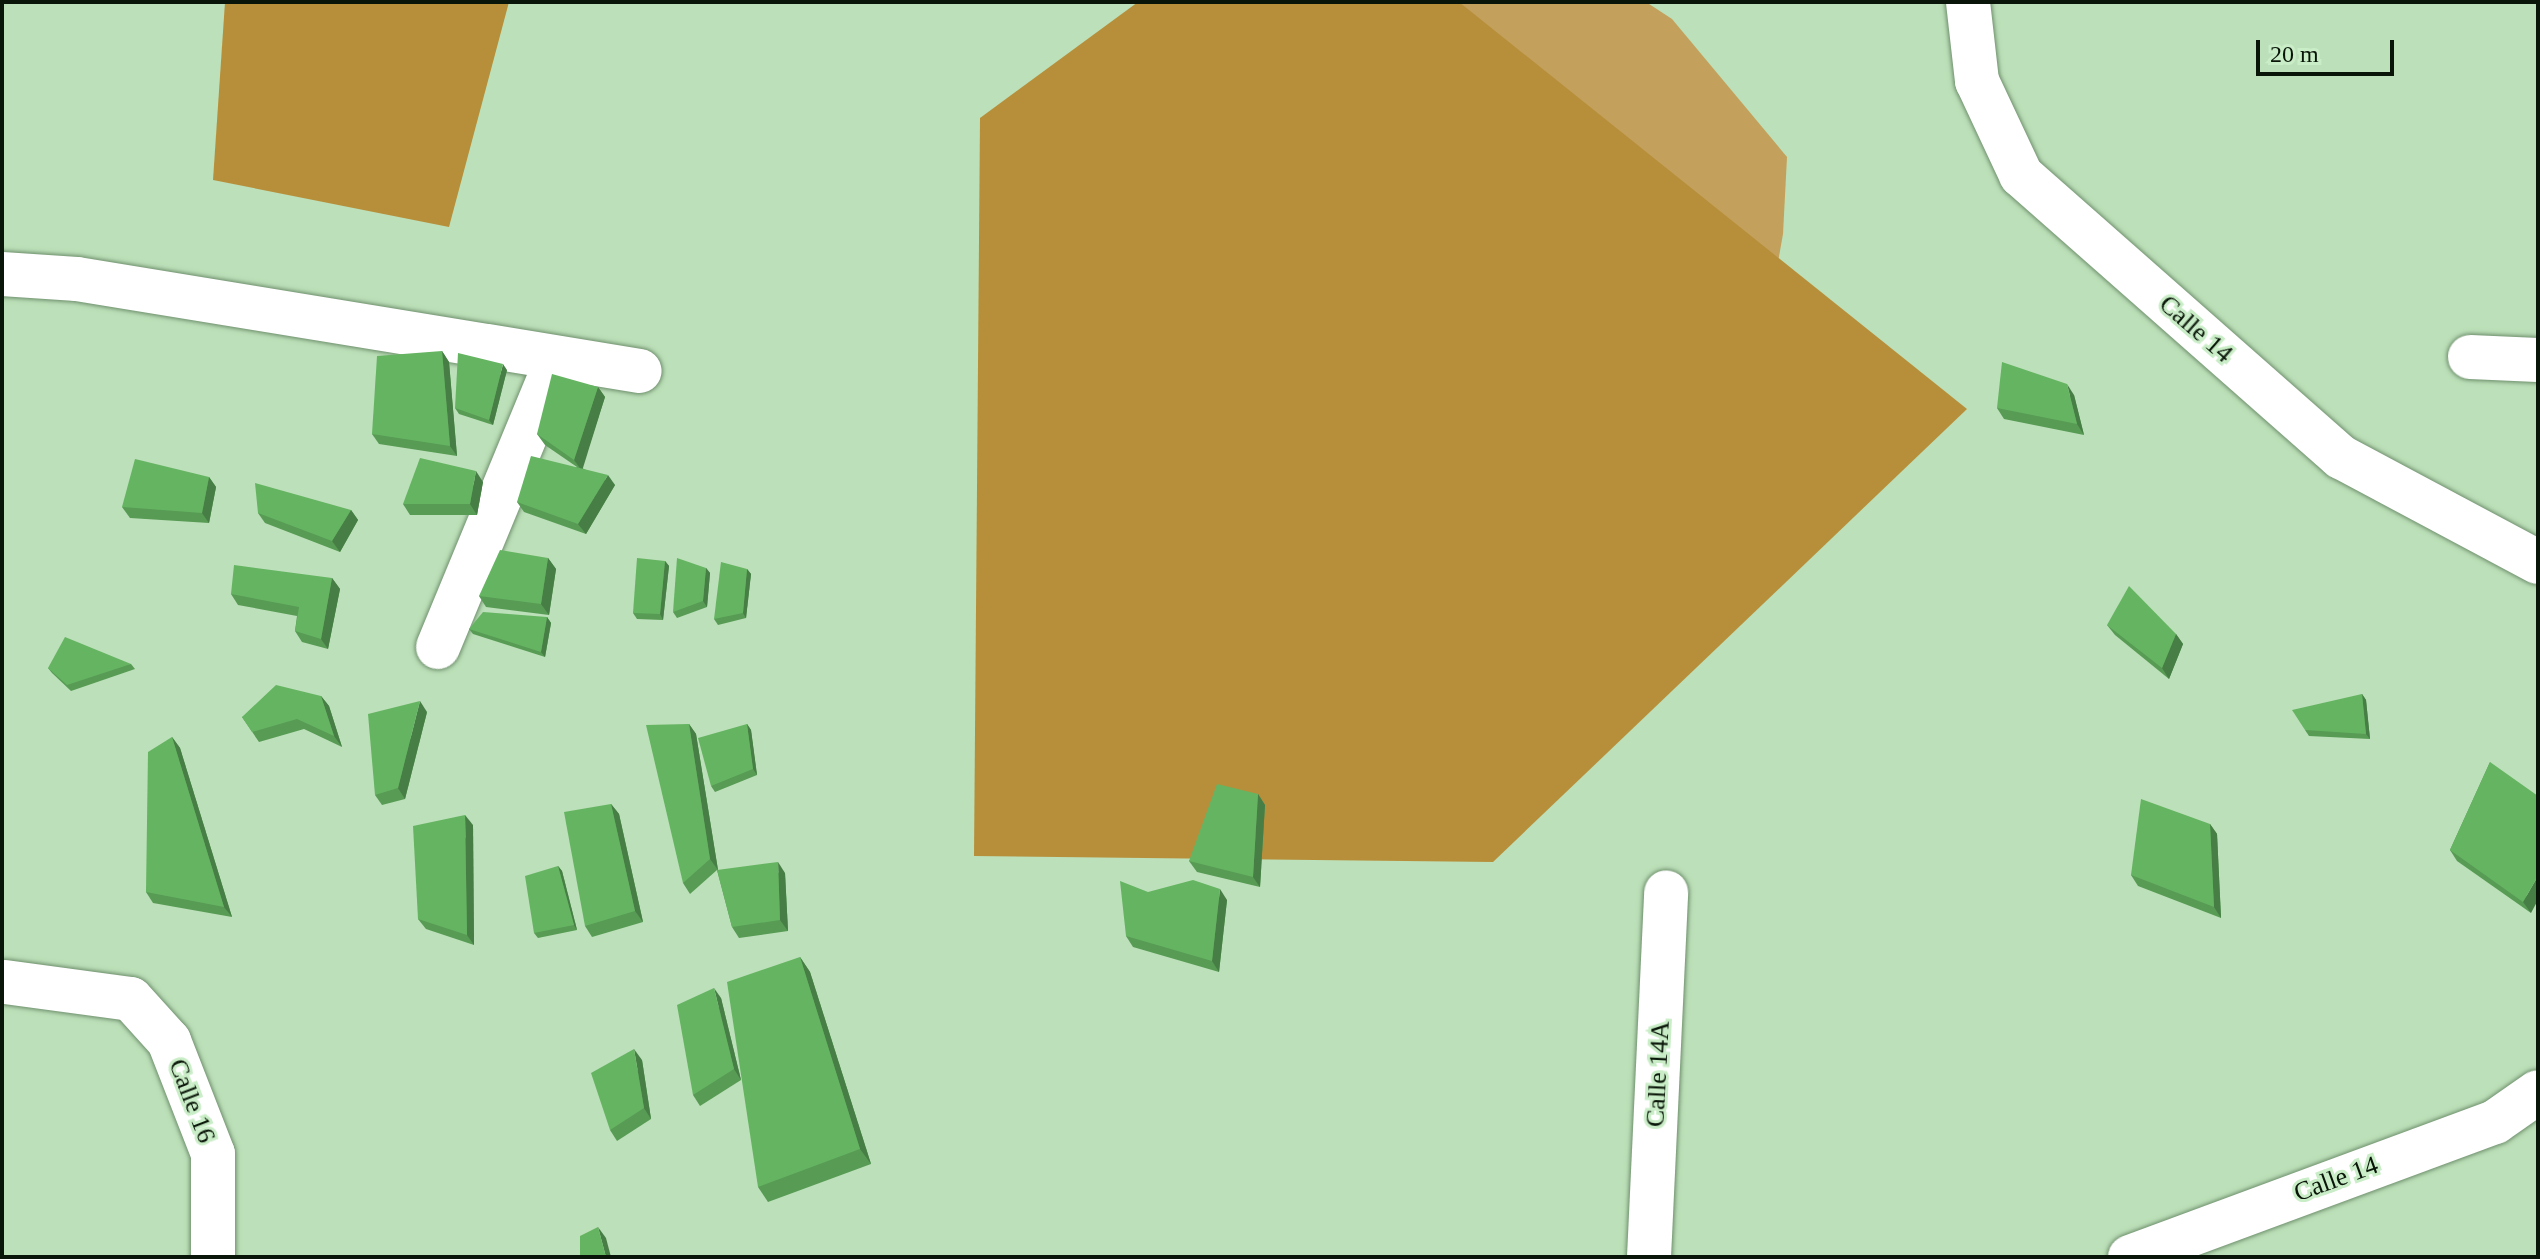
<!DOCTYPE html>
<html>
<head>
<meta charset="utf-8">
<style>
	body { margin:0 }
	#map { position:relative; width:2540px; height:1259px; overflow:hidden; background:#bce0b9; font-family:Georgia,serif }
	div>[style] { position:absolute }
	.green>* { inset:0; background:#c3a05b }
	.forest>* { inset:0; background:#b78f3b }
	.roads { filter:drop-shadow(0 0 2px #6f906d) drop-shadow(0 0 2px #6f906d) }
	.minor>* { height:44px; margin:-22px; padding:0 22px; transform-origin:22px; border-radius:22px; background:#fff }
	.wall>* { inset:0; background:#579b54 }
	.shaded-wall>* { inset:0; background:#477e45 }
	.building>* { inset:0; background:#65b462 }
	span { translate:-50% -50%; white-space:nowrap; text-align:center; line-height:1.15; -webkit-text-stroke:6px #c9edc6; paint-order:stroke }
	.street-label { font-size:26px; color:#091508 }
	.frame { position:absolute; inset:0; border:4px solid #091508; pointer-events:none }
	.scale { position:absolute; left:2256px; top:40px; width:138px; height:36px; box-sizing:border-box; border:4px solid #091508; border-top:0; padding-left:10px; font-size:24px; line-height:28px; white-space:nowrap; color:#091508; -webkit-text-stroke:6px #c9edc6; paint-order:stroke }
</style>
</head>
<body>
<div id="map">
	<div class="green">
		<i style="clip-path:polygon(1263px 2px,1646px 2px,1672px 19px,1787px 157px,1783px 234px,1767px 324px)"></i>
	</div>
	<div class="forest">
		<i style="clip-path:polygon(225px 2px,509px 2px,449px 227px,213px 180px)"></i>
		<i style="clip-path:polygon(1138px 2px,1459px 2px,1967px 409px,1493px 862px,974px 856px,980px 118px)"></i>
	</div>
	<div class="roads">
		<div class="minor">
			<i style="left:1968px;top:2px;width:80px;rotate:83.5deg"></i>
			<i style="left:1977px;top:81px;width:104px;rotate:64.9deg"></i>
			<i style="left:2021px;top:175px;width:427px;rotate:41.4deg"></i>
			<i style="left:2341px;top:457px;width:223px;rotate:28.1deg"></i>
			<i style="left:2px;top:274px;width:75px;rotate:3.8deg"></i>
			<i style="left:77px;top:279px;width:570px;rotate:9.28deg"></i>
			<i style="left:2470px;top:357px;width:68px;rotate:2.5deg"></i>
			<i style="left:438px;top:647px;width:312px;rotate:-67.5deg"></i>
			<i style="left:5px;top:982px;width:127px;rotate:7.7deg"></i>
			<i style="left:131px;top:999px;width:57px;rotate:47.9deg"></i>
			<i style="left:169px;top:1041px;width:121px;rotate:68.7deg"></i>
			<i style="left:213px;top:1154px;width:103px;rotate:90deg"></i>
			<i style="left:1649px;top:1257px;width:365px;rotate:-87.3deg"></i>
			<i style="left:2130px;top:1257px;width:389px;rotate:-20.3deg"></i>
			<i style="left:2495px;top:1122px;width:52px;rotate:-34.9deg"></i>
		</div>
	</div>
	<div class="wall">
		<i style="clip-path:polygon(442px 351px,449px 362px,457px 456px,379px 444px,372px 434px)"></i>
		<i style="clip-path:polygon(507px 370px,493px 425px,459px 414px,455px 408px)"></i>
		<i style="clip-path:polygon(598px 387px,605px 397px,582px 468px,615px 485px,586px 534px,524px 512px,517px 502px,577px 467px,545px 445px,537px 434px)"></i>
		<i style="clip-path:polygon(2074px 395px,2084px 435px,2004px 419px,1997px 408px)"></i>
		<i style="clip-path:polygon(209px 477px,216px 487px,209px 523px,130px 518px,122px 507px)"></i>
		<i style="clip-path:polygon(483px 482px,477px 515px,410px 515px,403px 504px)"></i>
		<i style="clip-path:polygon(351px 510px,358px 520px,340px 552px,265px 523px,258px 513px)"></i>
		<i style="clip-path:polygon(548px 558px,556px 569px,549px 615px,486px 607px,479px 596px)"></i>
		<i style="clip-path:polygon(665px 561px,669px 566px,663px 620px,637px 619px,633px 613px)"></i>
		<i style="clip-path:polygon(706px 568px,710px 573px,707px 607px,677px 618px,673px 612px)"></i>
		<i style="clip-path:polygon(747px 569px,751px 574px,746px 618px,718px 625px,714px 619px)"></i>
		<i style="clip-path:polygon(332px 578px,340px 589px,328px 649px,302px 642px,295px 631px,297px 616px,238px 605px,231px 594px)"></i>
		<i style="clip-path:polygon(547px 617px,551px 623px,545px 657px,473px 634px,469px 629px)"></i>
		<i style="clip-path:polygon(2107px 625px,2176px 634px,2183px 644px,2169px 679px,2115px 635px)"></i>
		<i style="clip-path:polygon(131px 664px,135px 669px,71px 691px,52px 673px,48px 668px)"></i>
		<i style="clip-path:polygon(2362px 694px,2366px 700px,2370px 739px,2309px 736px,2305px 730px)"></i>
		<i style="clip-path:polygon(321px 696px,329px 706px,342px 747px,304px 729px,259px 742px,242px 717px)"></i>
		<i style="clip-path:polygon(427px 712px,405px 799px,382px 805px,375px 795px)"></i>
		<i style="clip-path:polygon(689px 724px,696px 734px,718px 870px,785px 873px,788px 931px,739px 938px,732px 927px,717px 870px,690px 894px,683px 883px)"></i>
		<i style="clip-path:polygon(747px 724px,751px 730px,757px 775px,715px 792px,711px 786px)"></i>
		<i style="clip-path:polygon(172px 737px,180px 748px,232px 917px,153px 903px,146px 892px)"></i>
		<i style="clip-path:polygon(2490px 762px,2531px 913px,2457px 861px,2450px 850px)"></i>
		<i style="clip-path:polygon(1258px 794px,1265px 805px,1260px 887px,1197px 872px,1189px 861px)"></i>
		<i style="clip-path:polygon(611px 804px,619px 814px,643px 922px,592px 937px,585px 926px)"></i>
		<i style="clip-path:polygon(2210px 824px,2217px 834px,2221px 918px,2138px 886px,2131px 875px)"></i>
		<i style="clip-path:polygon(473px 825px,474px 945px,426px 929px,418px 919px)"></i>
		<i style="clip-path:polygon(558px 866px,562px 871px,577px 930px,538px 938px,534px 933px)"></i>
		<i style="clip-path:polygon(1148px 892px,1227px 900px,1219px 972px,1133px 947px,1126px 936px)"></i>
		<i style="clip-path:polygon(800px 957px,810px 972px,871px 1164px,768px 1202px,758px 1187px)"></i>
		<i style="clip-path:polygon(721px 998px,741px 1080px,700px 1106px,693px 1095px)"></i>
		<i style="clip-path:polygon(642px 1060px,651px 1119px,617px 1141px,610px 1130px)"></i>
	</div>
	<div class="shaded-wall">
		<i style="clip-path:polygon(442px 351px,449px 362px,457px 456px,450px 446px)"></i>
		<i style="clip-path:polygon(503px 364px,507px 370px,493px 425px,489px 420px)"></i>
		<i style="clip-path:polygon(2067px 384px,2074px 395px,2084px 435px,2077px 424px)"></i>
		<i style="clip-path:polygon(598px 387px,605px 397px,582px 471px,574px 460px)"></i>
		<i style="clip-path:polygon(476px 471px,483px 482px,477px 515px,470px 504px)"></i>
		<i style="clip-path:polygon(608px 475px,615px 485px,586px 534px,578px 524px)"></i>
		<i style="clip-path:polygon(209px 477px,216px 487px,209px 523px,202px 513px)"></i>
		<i style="clip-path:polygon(351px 510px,358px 520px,340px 552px,332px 541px)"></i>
		<i style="clip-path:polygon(548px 558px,556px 569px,549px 615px,541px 604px)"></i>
		<i style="clip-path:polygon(665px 561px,669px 566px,663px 620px,660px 614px)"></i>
		<i style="clip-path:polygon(706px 568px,710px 573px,707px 607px,703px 601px)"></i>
		<i style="clip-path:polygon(747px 569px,751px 574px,746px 618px,743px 613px)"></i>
		<i style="clip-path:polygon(332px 578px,340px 589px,328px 649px,321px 639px)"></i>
		<i style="clip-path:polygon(547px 617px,551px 623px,545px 657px,541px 652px)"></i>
		<i style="clip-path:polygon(2176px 634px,2183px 644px,2169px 679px,2162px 668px)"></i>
		<i style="clip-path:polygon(2362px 694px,2366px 700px,2370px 739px,2366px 734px)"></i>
		<i style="clip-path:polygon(321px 696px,329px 706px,342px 747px,334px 736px)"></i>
		<i style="clip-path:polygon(420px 701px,427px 712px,405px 799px,398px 788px)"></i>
		<i style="clip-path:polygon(689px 724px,696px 734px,718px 870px,710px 859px)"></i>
		<i style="clip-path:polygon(747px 724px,751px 730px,757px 775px,753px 769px)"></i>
		<i style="clip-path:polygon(172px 737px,180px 748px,232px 917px,224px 907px)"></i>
		<i style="clip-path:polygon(1258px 794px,1265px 805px,1260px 887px,1253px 877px)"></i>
		<i style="clip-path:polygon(611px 804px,619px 814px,643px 922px,635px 911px)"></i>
		<i style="clip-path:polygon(465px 815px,473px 825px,474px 945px,467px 935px)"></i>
		<i style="clip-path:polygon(2210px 824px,2217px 834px,2221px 918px,2214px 907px)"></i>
		<i style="clip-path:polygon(778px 862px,785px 873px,788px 931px,780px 920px)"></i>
		<i style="clip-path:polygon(558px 866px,562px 871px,577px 930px,574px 925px)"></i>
		<i style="clip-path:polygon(2538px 876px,2538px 900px,2531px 913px,2523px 902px)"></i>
		<i style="clip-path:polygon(1220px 889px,1227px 900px,1219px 972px,1212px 961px)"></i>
		<i style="clip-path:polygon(800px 957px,810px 972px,871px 1164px,860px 1149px)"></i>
		<i style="clip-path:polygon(714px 988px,721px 998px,741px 1080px,734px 1069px)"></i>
		<i style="clip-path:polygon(634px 1049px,642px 1060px,651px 1119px,644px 1108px)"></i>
		<i style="clip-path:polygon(598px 1227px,606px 1238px,611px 1257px,606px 1257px)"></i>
	</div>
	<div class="building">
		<i style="clip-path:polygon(442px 351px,450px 446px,372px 434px,377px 356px)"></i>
		<i style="clip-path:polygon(458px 353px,503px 364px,489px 420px,455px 408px)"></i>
		<i style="clip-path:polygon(2002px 362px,2067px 384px,2077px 424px,1997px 408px)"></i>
		<i style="clip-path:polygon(552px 374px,598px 387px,574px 460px,537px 434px)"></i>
		<i style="clip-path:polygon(531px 456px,608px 475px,578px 524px,517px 502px)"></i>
		<i style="clip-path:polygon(420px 458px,476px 471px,470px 504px,403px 504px)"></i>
		<i style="clip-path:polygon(135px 459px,209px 477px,202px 513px,122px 507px)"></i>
		<i style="clip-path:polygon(255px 483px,351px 510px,332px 541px,258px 513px)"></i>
		<i style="clip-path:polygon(500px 550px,548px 558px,541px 604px,479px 596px)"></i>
		<i style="clip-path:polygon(637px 558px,665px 561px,660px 614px,633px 613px)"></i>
		<i style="clip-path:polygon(677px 558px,706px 568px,703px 601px,673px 612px)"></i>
		<i style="clip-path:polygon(721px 562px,747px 569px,743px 613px,714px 619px)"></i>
		<i style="clip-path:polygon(234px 565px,332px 578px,321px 639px,295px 631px,299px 607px,231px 594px)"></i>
		<i style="clip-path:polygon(2129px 586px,2176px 634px,2162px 668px,2107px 625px)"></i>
		<i style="clip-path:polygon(483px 612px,547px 617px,541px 652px,469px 629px)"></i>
		<i style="clip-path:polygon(65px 637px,131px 664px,67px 685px,48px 668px)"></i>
		<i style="clip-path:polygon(276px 685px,321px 696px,334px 736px,297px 719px,252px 732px,242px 717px)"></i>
		<i style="clip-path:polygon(2362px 694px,2366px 734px,2305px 730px,2292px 710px)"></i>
		<i style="clip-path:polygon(420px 701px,398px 788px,375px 795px,368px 714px)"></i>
		<i style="clip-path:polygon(689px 724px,710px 859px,683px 883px,646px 725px)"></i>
		<i style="clip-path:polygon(747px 724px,753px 769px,711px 786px,698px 738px)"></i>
		<i style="clip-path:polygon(172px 737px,224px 907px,146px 892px,148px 752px)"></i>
		<i style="clip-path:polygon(2490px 762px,2538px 796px,2538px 876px,2523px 902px,2450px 850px)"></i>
		<i style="clip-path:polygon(1217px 784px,1258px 794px,1253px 877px,1189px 861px)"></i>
		<i style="clip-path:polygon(2141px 799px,2210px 824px,2214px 907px,2131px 875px)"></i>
		<i style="clip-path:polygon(611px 804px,635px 911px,585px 926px,564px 812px)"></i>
		<i style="clip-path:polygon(465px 815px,467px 935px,418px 919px,413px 826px)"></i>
		<i style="clip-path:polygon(778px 862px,780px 920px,732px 927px,717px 870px)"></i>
		<i style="clip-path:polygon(558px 866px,574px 925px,534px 933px,525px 876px)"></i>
		<i style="clip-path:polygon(1193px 880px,1220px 889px,1212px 961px,1126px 936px,1120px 881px,1148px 892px)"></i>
		<i style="clip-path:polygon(800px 957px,860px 1149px,758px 1187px,727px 982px)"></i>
		<i style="clip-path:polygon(714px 988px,734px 1069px,693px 1095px,677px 1005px)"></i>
		<i style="clip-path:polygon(634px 1049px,644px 1108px,610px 1130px,591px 1073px)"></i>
		<i style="clip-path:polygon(598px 1227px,606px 1257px,580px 1257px,580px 1236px)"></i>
	</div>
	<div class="street-label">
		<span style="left:2196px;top:329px;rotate:41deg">Calle 14</span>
		<span style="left:1658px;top:1074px;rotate:-87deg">Calle 14A</span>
		<span style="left:192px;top:1101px;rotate:69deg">Calle 16</span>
		<span style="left:2336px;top:1179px;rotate:-20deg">Calle 14</span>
	</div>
	<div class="frame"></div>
	<div class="scale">20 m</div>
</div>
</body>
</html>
